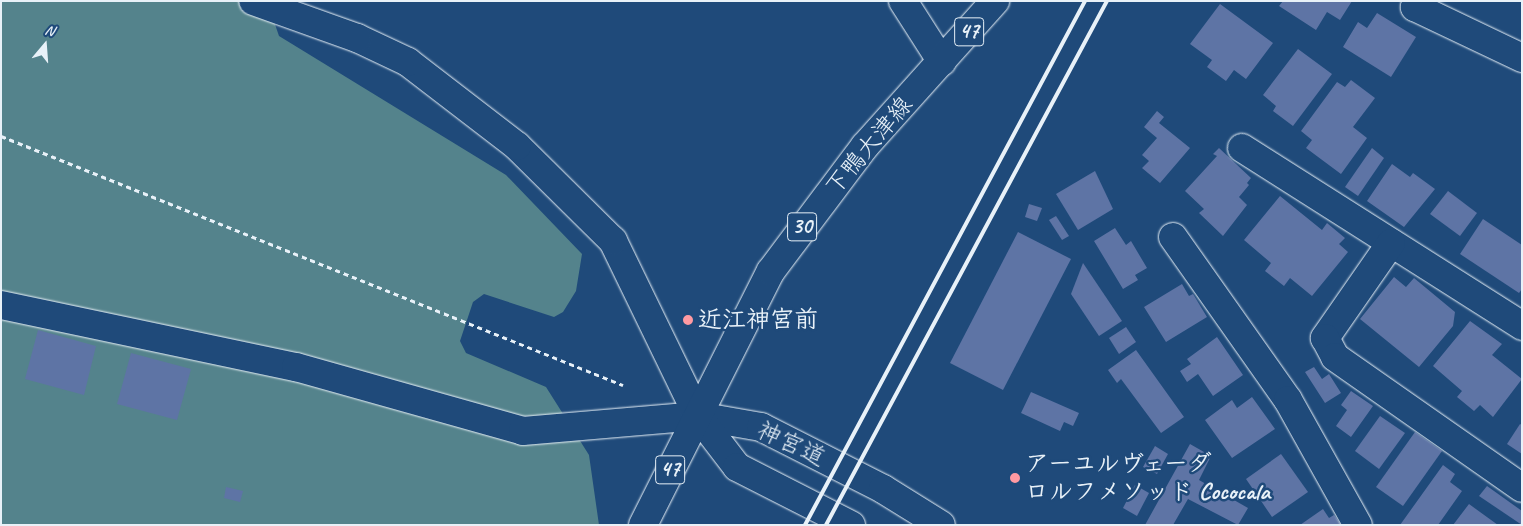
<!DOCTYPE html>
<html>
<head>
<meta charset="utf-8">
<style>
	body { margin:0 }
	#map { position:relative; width:1523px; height:526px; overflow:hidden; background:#1f4a7a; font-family:Caveat,"Klee One",sans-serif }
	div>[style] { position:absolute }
	.green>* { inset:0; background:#54838c }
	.building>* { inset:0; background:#5e74a5 }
	.path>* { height:3px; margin-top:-1.5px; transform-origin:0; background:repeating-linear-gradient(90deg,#e8f1f8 0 5px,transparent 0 9px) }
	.roads { filter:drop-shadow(0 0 1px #e8f1f8) drop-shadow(0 0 1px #e8f1f8) }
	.minor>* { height:28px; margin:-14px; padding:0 14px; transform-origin:14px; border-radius:14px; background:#1f4a7a }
	.primary>* { height:28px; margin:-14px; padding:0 14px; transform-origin:14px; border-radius:14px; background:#1f4a7a }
	.rail>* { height:4px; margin:-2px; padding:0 2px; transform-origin:2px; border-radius:2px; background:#e8f1f8 }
	.dots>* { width:14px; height:14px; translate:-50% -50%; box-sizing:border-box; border:2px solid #1f4a7a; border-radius:50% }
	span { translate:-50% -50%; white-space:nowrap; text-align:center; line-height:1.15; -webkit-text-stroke:5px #1f4a7a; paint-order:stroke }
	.shield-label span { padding:1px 4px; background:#1f4a7a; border:1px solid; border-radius:4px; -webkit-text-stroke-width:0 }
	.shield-label { font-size:22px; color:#e8f1f8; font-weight:700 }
	.street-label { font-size:24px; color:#e8f1f8 }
	.poi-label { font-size:24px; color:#e8f1f8; font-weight:700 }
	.left { translate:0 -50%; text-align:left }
	.frame { position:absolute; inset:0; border:2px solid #e8f1f8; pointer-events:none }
	.north { position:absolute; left:20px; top:20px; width:50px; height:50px; -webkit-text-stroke:4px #1f4a7a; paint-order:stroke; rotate:18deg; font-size:14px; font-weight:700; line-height:20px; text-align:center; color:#e8f1f8 }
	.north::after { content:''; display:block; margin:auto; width:18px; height:22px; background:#e8f1f8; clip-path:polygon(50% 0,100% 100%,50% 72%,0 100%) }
</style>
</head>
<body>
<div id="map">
	<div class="green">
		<i style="clip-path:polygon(1px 1px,267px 1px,279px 36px,506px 175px,582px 254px,576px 291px,563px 312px,554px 317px,484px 294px,473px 302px,460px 341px,466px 353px,546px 387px,589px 455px,599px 525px,1px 525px)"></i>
	</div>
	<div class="building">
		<i style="clip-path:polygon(1283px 1px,1352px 1px,1340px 20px,1327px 12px,1316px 30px,1279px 6px)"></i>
		<i style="clip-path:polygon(1220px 4px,1273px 43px,1246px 79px,1234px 70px,1226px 81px,1207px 67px,1212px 60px,1190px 44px)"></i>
		<i style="clip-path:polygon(1377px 13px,1416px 37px,1391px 77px,1343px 47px,1358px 22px,1367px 28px)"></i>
		<i style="clip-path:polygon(1298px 49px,1332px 74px,1293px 126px,1273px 111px,1276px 106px,1263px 95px)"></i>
		<i style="clip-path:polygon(1351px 80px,1375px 98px,1353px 127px,1367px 138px,1341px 174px,1306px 148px,1312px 140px,1301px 131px,1337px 82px,1345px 87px)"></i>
		<i style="clip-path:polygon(1157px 111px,1164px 117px,1159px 123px,1190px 148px,1160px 183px,1142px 168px,1149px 161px,1142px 155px,1157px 138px,1144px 127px)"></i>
		<i style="clip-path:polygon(1219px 148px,1251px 178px,1247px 183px,1249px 185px,1239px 197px,1247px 205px,1223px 236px,1199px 213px,1204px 209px,1185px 191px,1217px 156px,1213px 154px)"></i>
		<i style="clip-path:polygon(1372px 148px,1384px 158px,1358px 196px,1345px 187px)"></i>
		<i style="clip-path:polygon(1392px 164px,1410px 177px,1413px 173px,1435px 189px,1404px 227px,1367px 201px)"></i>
		<i style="clip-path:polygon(1095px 171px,1113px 209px,1078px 230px,1056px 194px)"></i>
		<i style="clip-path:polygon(1448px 191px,1477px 213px,1460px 236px,1430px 214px)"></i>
		<i style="clip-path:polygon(1280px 196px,1322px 230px,1327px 223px,1345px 238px,1339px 244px,1348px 252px,1312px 296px,1290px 278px,1284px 286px,1265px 271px,1271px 263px,1244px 240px)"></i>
		<i style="clip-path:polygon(1029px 204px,1042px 208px,1037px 221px,1025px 217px)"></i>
		<i style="clip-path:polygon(1056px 216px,1069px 236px,1062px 240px,1049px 220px)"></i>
		<i style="clip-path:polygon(1483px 219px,1522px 245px,1522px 289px,1519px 293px,1460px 254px)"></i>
		<i style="clip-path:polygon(1115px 228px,1126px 245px,1131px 241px,1147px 268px,1135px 275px,1138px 280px,1123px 289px,1094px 241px)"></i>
		<i style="clip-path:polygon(1018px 232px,1071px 259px,1003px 390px,950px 363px)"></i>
		<i style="clip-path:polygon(1083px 263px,1122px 321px,1099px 336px,1071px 294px)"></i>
		<i style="clip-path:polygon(1394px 277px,1406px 287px,1414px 278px,1455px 312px,1453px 326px,1419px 367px,1360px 319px)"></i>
		<i style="clip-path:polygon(1182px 284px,1189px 296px,1193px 294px,1207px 317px,1166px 342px,1144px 307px)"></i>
		<i style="clip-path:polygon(1470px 321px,1502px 344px,1492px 355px,1522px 379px,1493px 417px,1480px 405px,1474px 411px,1457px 397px,1462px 391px,1433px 366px)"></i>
		<i style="clip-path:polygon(1126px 327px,1136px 342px,1119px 354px,1109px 338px)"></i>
		<i style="clip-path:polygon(38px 330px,96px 346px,84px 395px,25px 379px)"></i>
		<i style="clip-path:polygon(1217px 337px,1243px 375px,1213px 396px,1198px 374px,1187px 382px,1180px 371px,1191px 364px,1187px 359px)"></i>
		<i style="clip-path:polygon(1136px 350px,1184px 417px,1161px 433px,1121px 379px,1117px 383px,1108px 370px)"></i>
		<i style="clip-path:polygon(131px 353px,191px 369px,177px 420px,117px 404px)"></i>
		<i style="clip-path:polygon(1314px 367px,1322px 379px,1329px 374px,1341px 393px,1325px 403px,1305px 372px)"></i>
		<i style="clip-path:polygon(1351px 391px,1373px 406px,1351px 437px,1336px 426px,1347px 410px,1341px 405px)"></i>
		<i style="clip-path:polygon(1031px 392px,1079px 413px,1073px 426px,1064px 422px,1060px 431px,1021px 413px)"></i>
		<i style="clip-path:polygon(1252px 397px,1275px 429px,1232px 458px,1205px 420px,1232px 400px,1237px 408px)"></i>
		<i style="clip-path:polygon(1380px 416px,1405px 433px,1379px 469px,1355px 451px)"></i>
		<i style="clip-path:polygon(1520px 424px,1522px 425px,1522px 454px,1507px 444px)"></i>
		<i style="clip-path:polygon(1415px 432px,1442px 451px,1403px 506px,1376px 487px)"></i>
		<i style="clip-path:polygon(1190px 444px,1211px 456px,1199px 480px,1248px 508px,1238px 525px,1188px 499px,1173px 525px,1145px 525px)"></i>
		<i style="clip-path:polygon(1155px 446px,1168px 454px,1157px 474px,1143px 467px)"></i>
		<i style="clip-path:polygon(1281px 454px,1308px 492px,1272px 517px,1246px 479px)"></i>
		<i style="clip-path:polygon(1443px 465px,1455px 474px,1450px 482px,1462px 491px,1438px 525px,1400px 525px)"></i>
		<i style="clip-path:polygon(1135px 485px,1149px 493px,1137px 516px,1123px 508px)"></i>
		<i style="clip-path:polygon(1487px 486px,1522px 511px,1522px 525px,1479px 496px)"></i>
		<i style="clip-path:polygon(226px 487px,243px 491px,240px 502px,224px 498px)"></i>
		<i style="clip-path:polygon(1469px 504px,1480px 512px,1498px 525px,1453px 525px)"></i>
		<i style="clip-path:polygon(1323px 509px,1329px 518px,1334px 515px,1341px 525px,1300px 525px)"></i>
	</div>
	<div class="path">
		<i style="left:1px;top:136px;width:670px;rotate:21.82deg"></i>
	</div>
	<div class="roads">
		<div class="minor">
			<i style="left:1418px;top:1px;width:7px;rotate:117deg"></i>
			<i style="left:1415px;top:7px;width:119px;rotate:25.5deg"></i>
			<i style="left:1242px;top:148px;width:332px;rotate:32.4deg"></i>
			<i style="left:1173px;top:237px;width:199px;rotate:54.8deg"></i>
			<i style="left:1288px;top:400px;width:143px;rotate:60.8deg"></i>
			<i style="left:1391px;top:243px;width:116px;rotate:124.8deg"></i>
			<i style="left:1325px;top:338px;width:21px;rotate:62deg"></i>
			<i style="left:1335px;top:357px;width:228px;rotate:35deg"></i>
			<i style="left:1px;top:305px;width:301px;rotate:11.9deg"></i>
			<i style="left:296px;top:367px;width:236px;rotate:15.7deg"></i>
			<i style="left:523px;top:431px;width:176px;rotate:-4.9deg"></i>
			<i style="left:698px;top:416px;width:195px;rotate:-115.9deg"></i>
			<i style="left:613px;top:241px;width:135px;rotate:-135.3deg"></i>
			<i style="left:517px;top:146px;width:138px;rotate:-142.4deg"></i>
			<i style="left:408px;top:62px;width:56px;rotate:-154.8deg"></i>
			<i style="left:357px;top:38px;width:110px;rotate:-160.4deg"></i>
		</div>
		<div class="primary">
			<i style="left:903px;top:1px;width:72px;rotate:57.4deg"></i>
			<i style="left:698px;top:416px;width:64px;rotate:9.9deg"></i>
			<i style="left:761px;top:427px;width:137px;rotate:26.9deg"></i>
			<i style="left:883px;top:489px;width:68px;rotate:31.8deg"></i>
			<i style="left:698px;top:416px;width:64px;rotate:52.6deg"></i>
			<i style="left:737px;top:467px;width:128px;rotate:27deg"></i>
			<i style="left:643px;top:525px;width:284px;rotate:-63.3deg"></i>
			<i style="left:771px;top:271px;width:156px;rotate:-53.1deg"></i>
			<i style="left:865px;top:146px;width:195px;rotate:-48.1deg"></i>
		</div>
	</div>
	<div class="rail">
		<i style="left:805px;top:525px;width:594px;rotate:-61.88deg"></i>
		<i style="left:826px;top:525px;width:595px;rotate:-61.8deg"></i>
	</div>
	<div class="dots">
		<i style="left:688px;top:320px;background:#ff9aa2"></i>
		<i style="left:1015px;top:478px;background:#ff9aa2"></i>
	</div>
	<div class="shield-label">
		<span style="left:969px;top:32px">47</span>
		<span style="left:802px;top:227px">30</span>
		<span style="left:670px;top:470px">47</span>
	</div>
	<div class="street-label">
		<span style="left:869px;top:146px;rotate:-50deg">下鴨大津線</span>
		<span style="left:791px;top:444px;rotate:25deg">神宮道</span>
	</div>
	<div class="poi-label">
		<span class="left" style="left:698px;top:320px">近江神宮前</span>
		<span class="left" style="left:1025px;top:478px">アーユルヴェーダ<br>ロルフメソッド Cococala</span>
	</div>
	<div class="frame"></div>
	<div class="north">N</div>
</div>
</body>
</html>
